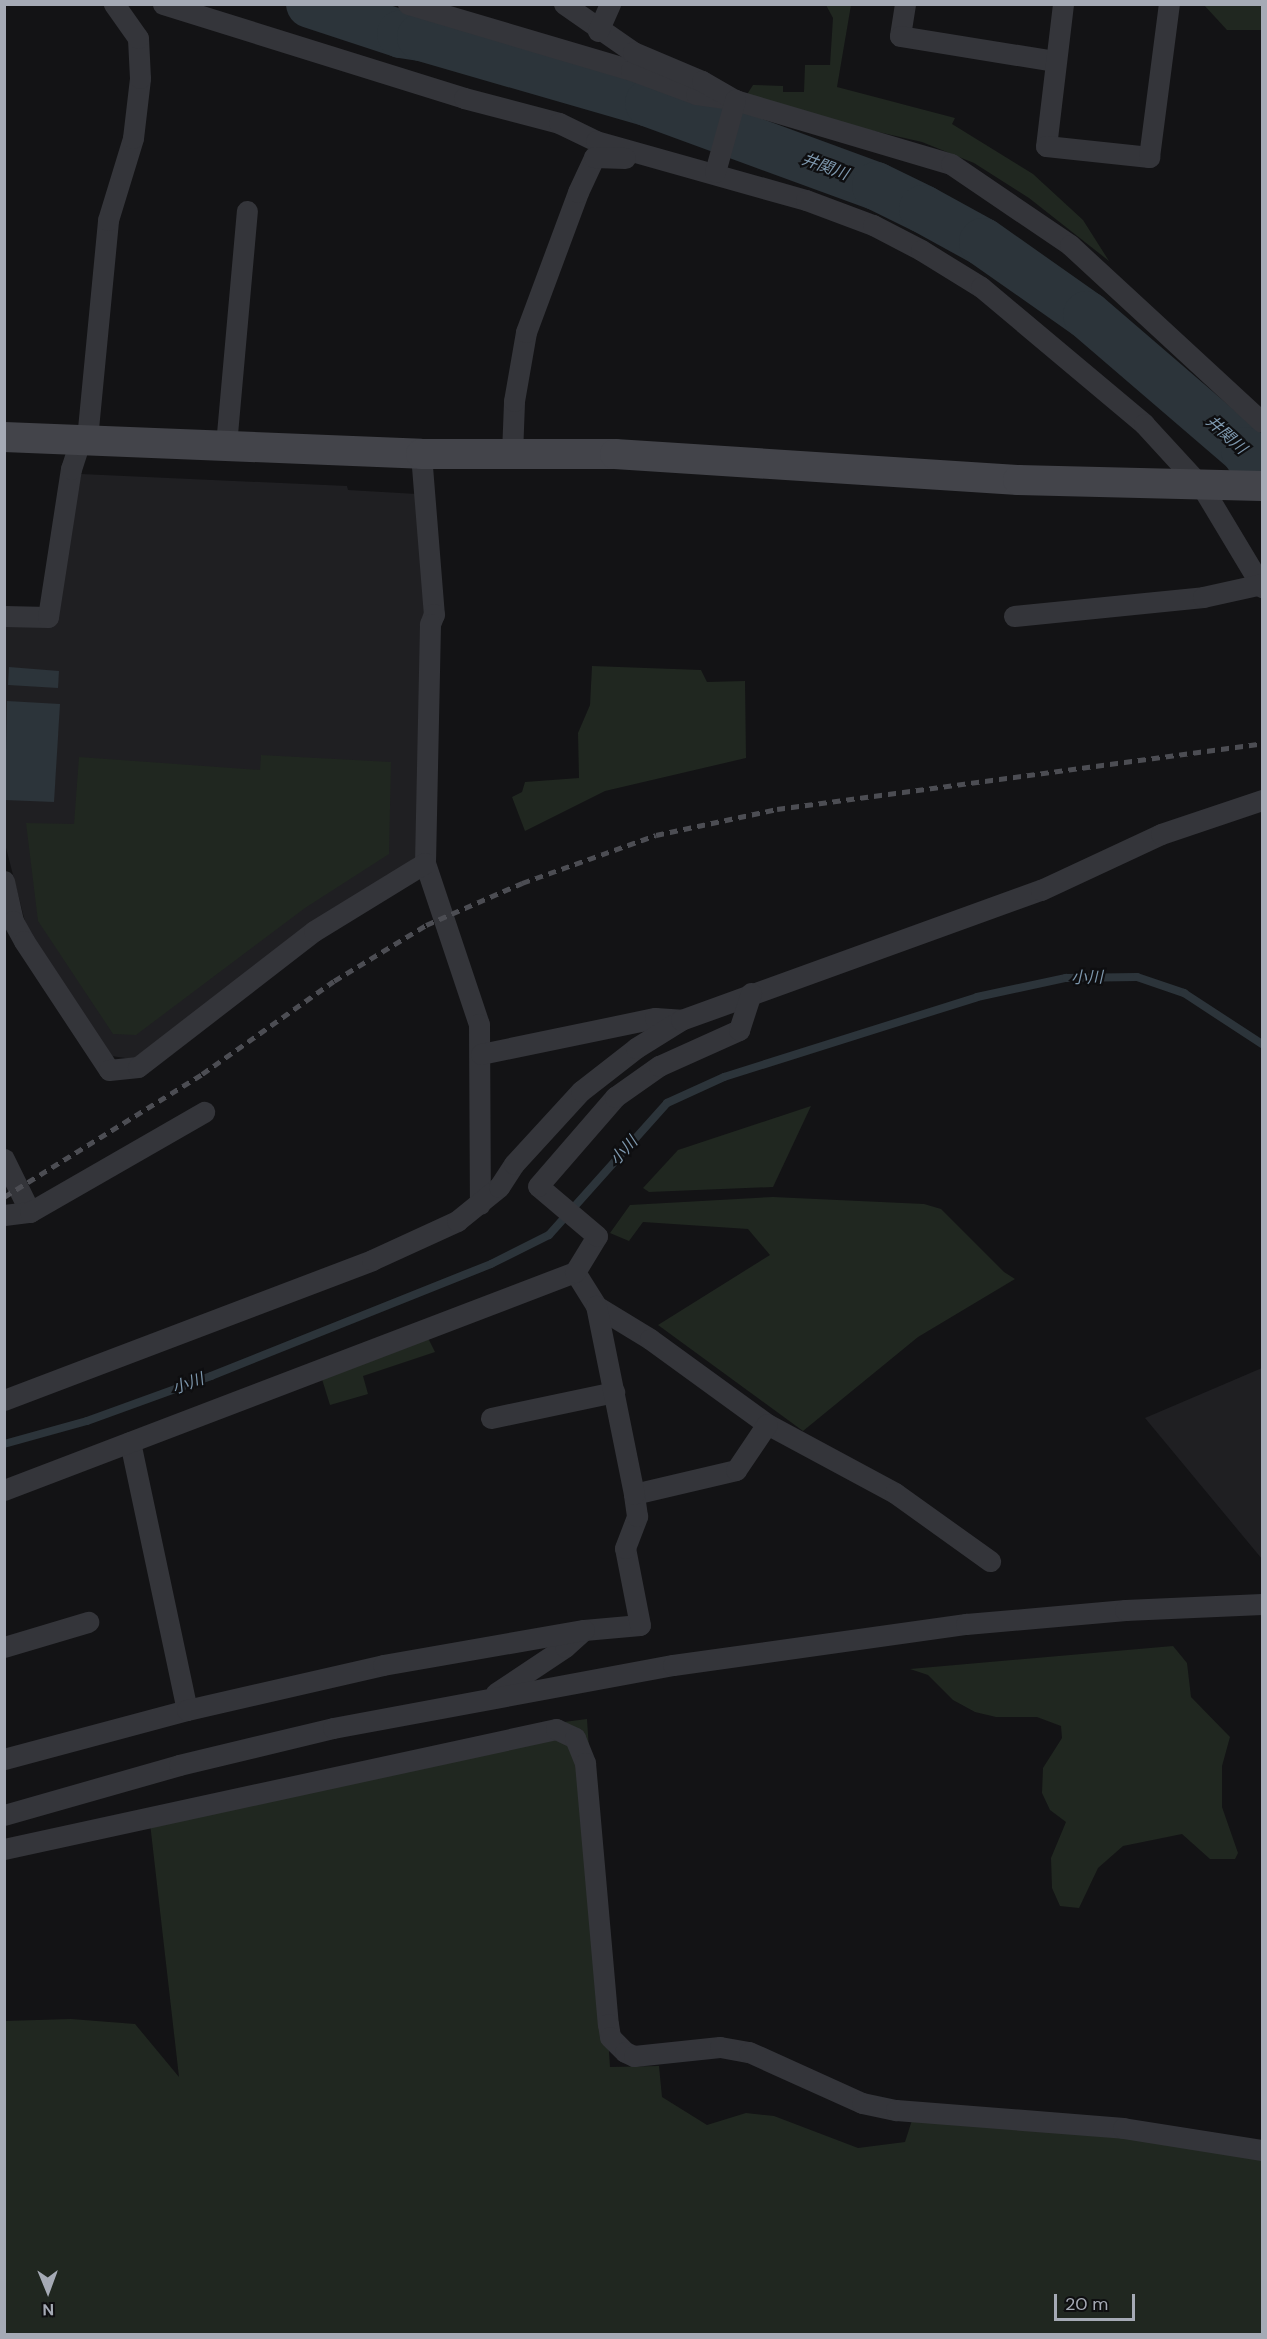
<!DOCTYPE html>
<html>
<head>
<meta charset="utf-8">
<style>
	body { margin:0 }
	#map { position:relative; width:1267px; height:2339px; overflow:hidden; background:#131315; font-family:"DM Sans","Noto Sans JP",sans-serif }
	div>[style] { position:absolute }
	.built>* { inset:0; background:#1f1f22 }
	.green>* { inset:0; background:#202720 }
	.water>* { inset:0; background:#2c343a }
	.stream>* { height:8px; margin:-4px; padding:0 4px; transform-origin:4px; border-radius:4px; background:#2c343a }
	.river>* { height:48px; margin:-24px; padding:0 24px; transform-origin:24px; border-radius:24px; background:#2c343a }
	.street>* { height:21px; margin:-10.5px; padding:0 10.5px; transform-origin:10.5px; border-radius:10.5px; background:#34353a }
	.secondary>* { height:30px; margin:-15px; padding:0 15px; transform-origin:15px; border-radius:15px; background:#43444a }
	.rail>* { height:4.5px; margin-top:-2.25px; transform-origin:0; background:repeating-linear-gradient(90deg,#4c4d53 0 8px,transparent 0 14px) }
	span { translate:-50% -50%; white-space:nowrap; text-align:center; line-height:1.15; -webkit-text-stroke:4.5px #0e0e10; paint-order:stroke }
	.water-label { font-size:16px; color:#7e98ae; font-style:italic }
	.frame { position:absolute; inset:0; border:6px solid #a5aab5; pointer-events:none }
	.north { position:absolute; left:18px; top:2261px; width:60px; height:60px; -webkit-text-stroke:4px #0e0e10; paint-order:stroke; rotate:179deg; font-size:16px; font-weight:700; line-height:24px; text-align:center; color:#a5aab5 }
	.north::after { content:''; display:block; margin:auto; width:21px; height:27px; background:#a5aab5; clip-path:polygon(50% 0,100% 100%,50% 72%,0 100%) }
	.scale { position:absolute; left:1054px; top:2294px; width:81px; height:27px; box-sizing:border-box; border:3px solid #a5aab5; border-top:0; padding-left:8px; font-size:18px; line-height:21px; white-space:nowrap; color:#a5aab5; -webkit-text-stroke:4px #0e0e10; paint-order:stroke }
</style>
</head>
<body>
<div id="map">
	<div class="built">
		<i style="clip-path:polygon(81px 474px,347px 486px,348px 490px,417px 494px,426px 646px,417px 856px,133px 1059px,111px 1056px,28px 933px,5px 844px,4px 624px,53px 626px)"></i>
		<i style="clip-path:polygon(1262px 1368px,1262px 1559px,1145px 1418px)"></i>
	</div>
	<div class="green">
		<i style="clip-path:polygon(826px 5px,851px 5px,837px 87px,955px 118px,952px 124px,1033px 174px,1083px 220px,1109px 261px,1029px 198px,974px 163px,922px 142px,813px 117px,746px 96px,753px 85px,783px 86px,783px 92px,804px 92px,805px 65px,830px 65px,833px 18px)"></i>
		<i style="clip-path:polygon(1204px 5px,1262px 5px,1262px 30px,1227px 30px)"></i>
		<i style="clip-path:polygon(592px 666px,701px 670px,707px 682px,745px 681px,746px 758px,605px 791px,525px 831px,512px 797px,522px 792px,525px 782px,579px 778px,578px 733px,590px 705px)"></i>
		<i style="clip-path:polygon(261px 755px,391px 762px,389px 854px,305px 908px,136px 1035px,113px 1034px,38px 921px,26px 823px,74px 824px,79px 757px,260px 770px)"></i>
		<i style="clip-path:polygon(811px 1106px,773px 1187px,649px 1192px,643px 1188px,678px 1150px)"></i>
		<i style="clip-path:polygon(773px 1197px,924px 1204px,941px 1209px,1004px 1272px,1015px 1279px,918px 1337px,803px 1431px,658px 1325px,770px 1255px,748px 1229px,643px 1222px,629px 1241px,610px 1233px,630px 1205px)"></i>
		<i style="clip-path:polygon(427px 1336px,435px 1352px,363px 1376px,368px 1394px,330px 1405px,321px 1376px)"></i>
		<i style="clip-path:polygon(1173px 1646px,1187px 1663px,1191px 1697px,1230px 1737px,1222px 1766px,1222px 1807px,1238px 1853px,1235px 1859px,1210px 1859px,1182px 1834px,1123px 1846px,1098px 1868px,1079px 1908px,1060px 1906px,1052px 1888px,1051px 1858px,1066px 1822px,1050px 1810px,1042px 1793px,1043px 1768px,1062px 1738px,1061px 1726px,1037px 1717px,996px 1717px,975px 1712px,953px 1700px,928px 1675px,910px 1669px)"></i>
		<i style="clip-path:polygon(587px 1719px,610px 2067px,659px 2066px,662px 2097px,707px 2125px,746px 2113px,774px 2116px,858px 2148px,905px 2142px,913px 2117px,1186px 2143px,1262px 2159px,1262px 2334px,5px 2334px,4px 2021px,71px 2019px,135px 2024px,179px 2077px,150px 1823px,541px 1725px)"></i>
	</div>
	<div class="water">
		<i style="clip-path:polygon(9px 667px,59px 671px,58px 688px,8px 685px)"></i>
		<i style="clip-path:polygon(7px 701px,60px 704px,54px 802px,5px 800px)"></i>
	</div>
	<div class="stream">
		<i style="left:4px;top:1444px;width:86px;rotate:-15.5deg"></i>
		<i style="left:87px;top:1421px;width:132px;rotate:-19.9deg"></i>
		<i style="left:211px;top:1376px;width:302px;rotate:-21.8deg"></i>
		<i style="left:491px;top:1264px;width:65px;rotate:-26.6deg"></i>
		<i style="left:549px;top:1235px;width:177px;rotate:-48.2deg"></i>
		<i style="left:667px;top:1103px;width:63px;rotate:-24.5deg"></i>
		<i style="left:724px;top:1077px;width:265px;rotate:-17.5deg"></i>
		<i style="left:977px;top:997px;width:91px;rotate:-12.1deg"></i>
		<i style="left:1066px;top:978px;width:71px;rotate:-0.8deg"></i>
		<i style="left:1137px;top:977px;width:50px;rotate:18.8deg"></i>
		<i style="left:1184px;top:993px;width:93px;rotate:33.2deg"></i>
	</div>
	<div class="river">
		<i style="left:310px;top:4px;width:96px;rotate:18.2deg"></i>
		<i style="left:401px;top:34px;width:20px;rotate:9deg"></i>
		<i style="left:421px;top:37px;width:237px;rotate:16.1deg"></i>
		<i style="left:649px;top:103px;width:242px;rotate:20.1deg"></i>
		<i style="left:876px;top:186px;width:52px;rotate:26.1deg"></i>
		<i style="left:923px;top:209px;width:68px;rotate:28.8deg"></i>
		<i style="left:983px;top:242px;width:127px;rotate:35.1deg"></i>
		<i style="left:1087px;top:315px;width:208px;rotate:40.7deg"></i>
		<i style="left:1245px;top:451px;width:30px;rotate:56deg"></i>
	</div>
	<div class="street">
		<i style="left:163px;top:4px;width:315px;rotate:17.3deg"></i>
		<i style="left:464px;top:98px;width:98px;rotate:14.7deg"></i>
		<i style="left:559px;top:123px;width:41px;rotate:25.9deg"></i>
		<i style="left:596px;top:141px;width:218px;rotate:15.7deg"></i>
		<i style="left:806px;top:200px;width:72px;rotate:20.5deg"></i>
		<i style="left:873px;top:225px;width:54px;rotate:27.5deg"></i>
		<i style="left:921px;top:250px;width:70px;rotate:31.7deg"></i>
		<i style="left:981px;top:287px;width:213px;rotate:40deg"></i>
		<i style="left:1144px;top:424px;width:86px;rotate:47.4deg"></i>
		<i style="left:1202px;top:487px;width:117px;rotate:59deg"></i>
		<i style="left:408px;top:4px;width:233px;rotate:16.5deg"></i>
		<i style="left:631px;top:70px;width:69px;rotate:20.3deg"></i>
		<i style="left:696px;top:94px;width:27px;rotate:8deg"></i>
		<i style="left:564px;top:4px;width:84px;rotate:34.8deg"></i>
		<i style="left:633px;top:52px;width:75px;rotate:22.8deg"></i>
		<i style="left:702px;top:81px;width:38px;rotate:30deg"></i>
		<i style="left:735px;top:100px;width:225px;rotate:16.5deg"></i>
		<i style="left:951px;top:164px;width:144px;rotate:34.2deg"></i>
		<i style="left:1070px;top:245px;width:261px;rotate:42.7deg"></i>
		<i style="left:905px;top:4px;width:32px;rotate:99deg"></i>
		<i style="left:900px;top:36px;width:156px;rotate:9.2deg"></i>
		<i style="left:1063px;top:4px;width:143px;rotate:96.8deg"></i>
		<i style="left:1046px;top:146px;width:104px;rotate:6.1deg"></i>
		<i style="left:1149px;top:157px;width:154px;rotate:-82.6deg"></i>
		<i style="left:598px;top:31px;width:30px;rotate:-66deg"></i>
		<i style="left:715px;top:172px;width:75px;rotate:-74.5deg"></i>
		<i style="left:87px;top:439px;width:220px;rotate:-84.5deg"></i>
		<i style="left:108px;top:220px;width:86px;rotate:-73deg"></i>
		<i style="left:133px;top:138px;width:60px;rotate:-83.3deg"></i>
		<i style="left:140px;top:78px;width:40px;rotate:-92.9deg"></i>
		<i style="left:138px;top:38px;width:42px;rotate:-125.2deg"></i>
		<i style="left:226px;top:445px;width:235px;rotate:-84.9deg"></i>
		<i style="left:421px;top:454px;width:161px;rotate:85.4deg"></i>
		<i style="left:434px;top:614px;width:11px;rotate:112deg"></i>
		<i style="left:430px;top:624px;width:239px;rotate:91.2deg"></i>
		<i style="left:425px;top:863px;width:170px;rotate:71.5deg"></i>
		<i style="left:479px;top:1024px;width:180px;rotate:89.7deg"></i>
		<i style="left:512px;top:454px;width:53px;rotate:-87.8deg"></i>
		<i style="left:514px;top:401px;width:70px;rotate:-80.1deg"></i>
		<i style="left:526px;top:332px;width:149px;rotate:-69.6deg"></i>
		<i style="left:578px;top:192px;width:38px;rotate:-65deg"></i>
		<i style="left:594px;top:157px;width:31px;rotate:2deg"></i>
		<i style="left:4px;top:616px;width:44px;rotate:1.3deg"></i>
		<i style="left:48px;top:617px;width:150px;rotate:-81.2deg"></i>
		<i style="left:71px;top:469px;width:32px;rotate:-72deg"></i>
		<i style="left:1014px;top:616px;width:190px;rotate:-5.7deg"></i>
		<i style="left:1203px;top:597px;width:59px;rotate:-12.6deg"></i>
		<i style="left:4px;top:881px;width:41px;rotate:77.3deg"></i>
		<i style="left:13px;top:921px;width:23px;rotate:61deg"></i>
		<i style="left:24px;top:941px;width:154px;rotate:56.6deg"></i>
		<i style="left:109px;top:1070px;width:29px;rotate:-6deg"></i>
		<i style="left:138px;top:1067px;width:222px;rotate:-37.7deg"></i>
		<i style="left:314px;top:931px;width:130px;rotate:-31.5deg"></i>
		<i style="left:481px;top:1054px;width:178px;rotate:-11.7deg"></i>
		<i style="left:655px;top:1018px;width:26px;rotate:4deg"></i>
		<i style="left:4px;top:1159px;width:59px;rotate:63.9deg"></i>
		<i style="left:4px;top:1215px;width:26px;rotate:-7deg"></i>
		<i style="left:30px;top:1212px;width:201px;rotate:-29.9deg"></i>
		<i style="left:575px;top:1272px;width:40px;rotate:58deg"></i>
		<i style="left:596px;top:1306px;width:63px;rotate:31.4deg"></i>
		<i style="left:650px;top:1339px;width:145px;rotate:36deg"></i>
		<i style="left:767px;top:1424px;width:145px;rotate:28.3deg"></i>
		<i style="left:895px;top:1493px;width:117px;rotate:35.6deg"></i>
		<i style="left:4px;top:1400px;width:394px;rotate:-20.8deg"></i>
		<i style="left:372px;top:1260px;width:94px;rotate:-24.6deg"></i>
		<i style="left:457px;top:1221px;width:54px;rotate:-39deg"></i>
		<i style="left:499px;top:1187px;width:27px;rotate:-57deg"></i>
		<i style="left:514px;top:1164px;width:99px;rotate:-47.5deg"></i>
		<i style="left:581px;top:1091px;width:70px;rotate:-38deg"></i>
		<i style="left:636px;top:1048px;width:53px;rotate:-31.9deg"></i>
		<i style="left:681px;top:1020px;width:383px;rotate:-19.9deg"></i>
		<i style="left:1041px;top:890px;width:132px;rotate:-25deg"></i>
		<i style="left:1161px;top:834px;width:107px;rotate:-18.6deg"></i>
		<i style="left:491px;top:1418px;width:126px;rotate:-11.9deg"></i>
		<i style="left:130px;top:1442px;width:274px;rotate:78deg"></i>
		<i style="left:4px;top:1490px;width:611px;rotate:-20.9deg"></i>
		<i style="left:575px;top:1272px;width:42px;rotate:-58.6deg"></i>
		<i style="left:597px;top:1236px;width:77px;rotate:-139.7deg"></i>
		<i style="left:538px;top:1186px;width:118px;rotate:-49.1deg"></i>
		<i style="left:615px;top:1097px;width:54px;rotate:-35.2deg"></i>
		<i style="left:659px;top:1066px;width:88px;rotate:-24.2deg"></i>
		<i style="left:739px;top:1030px;width:39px;rotate:-72deg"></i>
		<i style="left:634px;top:1494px;width:105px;rotate:-13.2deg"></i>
		<i style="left:736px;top:1470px;width:55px;rotate:-56deg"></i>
		<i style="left:4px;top:1647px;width:88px;rotate:-16.6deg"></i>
		<i style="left:496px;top:1693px;width:83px;rotate:-33.7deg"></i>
		<i style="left:565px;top:1647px;width:25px;rotate:-42deg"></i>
		<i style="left:584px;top:1630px;width:56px;rotate:-5.1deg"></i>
		<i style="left:640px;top:1625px;width:78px;rotate:-101deg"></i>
		<i style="left:625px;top:1548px;width:34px;rotate:-69deg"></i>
		<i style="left:637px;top:1516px;width:22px;rotate:-98deg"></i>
		<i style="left:634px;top:1494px;width:192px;rotate:-101.4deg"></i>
		<i style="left:4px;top:1759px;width:189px;rotate:-15deg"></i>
		<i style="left:187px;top:1710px;width:201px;rotate:-12.9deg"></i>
		<i style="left:383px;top:1665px;width:204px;rotate:-9.9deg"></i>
		<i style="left:4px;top:1815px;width:182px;rotate:-15.9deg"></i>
		<i style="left:179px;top:1765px;width:158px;rotate:-13.5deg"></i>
		<i style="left:333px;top:1728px;width:346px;rotate:-10.5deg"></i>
		<i style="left:673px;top:1665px;width:296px;rotate:-8deg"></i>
		<i style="left:966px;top:1624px;width:160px;rotate:-5deg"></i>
		<i style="left:1125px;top:1610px;width:137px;rotate:-2.5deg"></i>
		<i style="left:4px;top:1849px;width:565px;rotate:-12.26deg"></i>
		<i style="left:556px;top:1729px;width:21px;rotate:25deg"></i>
		<i style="left:575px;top:1738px;width:27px;rotate:68deg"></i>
		<i style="left:585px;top:1763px;width:262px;rotate:85deg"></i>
		<i style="left:608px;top:2024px;width:13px;rotate:81deg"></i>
		<i style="left:610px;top:2037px;width:21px;rotate:45deg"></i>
		<i style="left:625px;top:2052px;width:10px;rotate:24deg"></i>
		<i style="left:634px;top:2056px;width:86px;rotate:-6deg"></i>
		<i style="left:720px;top:2047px;width:29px;rotate:10deg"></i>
		<i style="left:749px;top:2052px;width:124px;rotate:24.3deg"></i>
		<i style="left:862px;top:2103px;width:35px;rotate:12deg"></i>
		<i style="left:896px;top:2110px;width:228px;rotate:4.5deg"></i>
		<i style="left:1123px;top:2128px;width:141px;rotate:9deg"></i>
	</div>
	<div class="secondary">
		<i style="left:4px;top:437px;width:417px;rotate:2.3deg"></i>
		<i style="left:421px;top:454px;width:194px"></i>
		<i style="left:615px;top:454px;width:404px;rotate:3.7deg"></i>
		<i style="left:1018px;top:480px;width:244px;rotate:1.4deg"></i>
	</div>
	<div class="rail">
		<i style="left:4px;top:1197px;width:233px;rotate:-31.8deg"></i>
		<i style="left:202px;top:1074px;width:161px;rotate:-35.2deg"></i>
		<i style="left:334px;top:981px;width:108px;rotate:-31.3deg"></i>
		<i style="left:426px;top:925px;width:105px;rotate:-23.6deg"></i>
		<i style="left:522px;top:883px;width:142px;rotate:-19.7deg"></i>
		<i style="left:656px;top:835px;width:124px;rotate:-12.1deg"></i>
		<i style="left:777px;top:809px;width:489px;rotate:-7.7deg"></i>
	</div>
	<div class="water-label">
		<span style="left:825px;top:167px;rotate:20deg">井関川</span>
		<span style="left:1226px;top:435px;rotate:42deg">井関川</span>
		<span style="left:1087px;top:978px;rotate:-1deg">小川</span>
		<span style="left:624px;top:1151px;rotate:-48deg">小川</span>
		<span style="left:188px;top:1384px;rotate:-20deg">小川</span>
	</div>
	<div class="frame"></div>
	<div class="north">N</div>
	<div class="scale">20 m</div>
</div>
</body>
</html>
